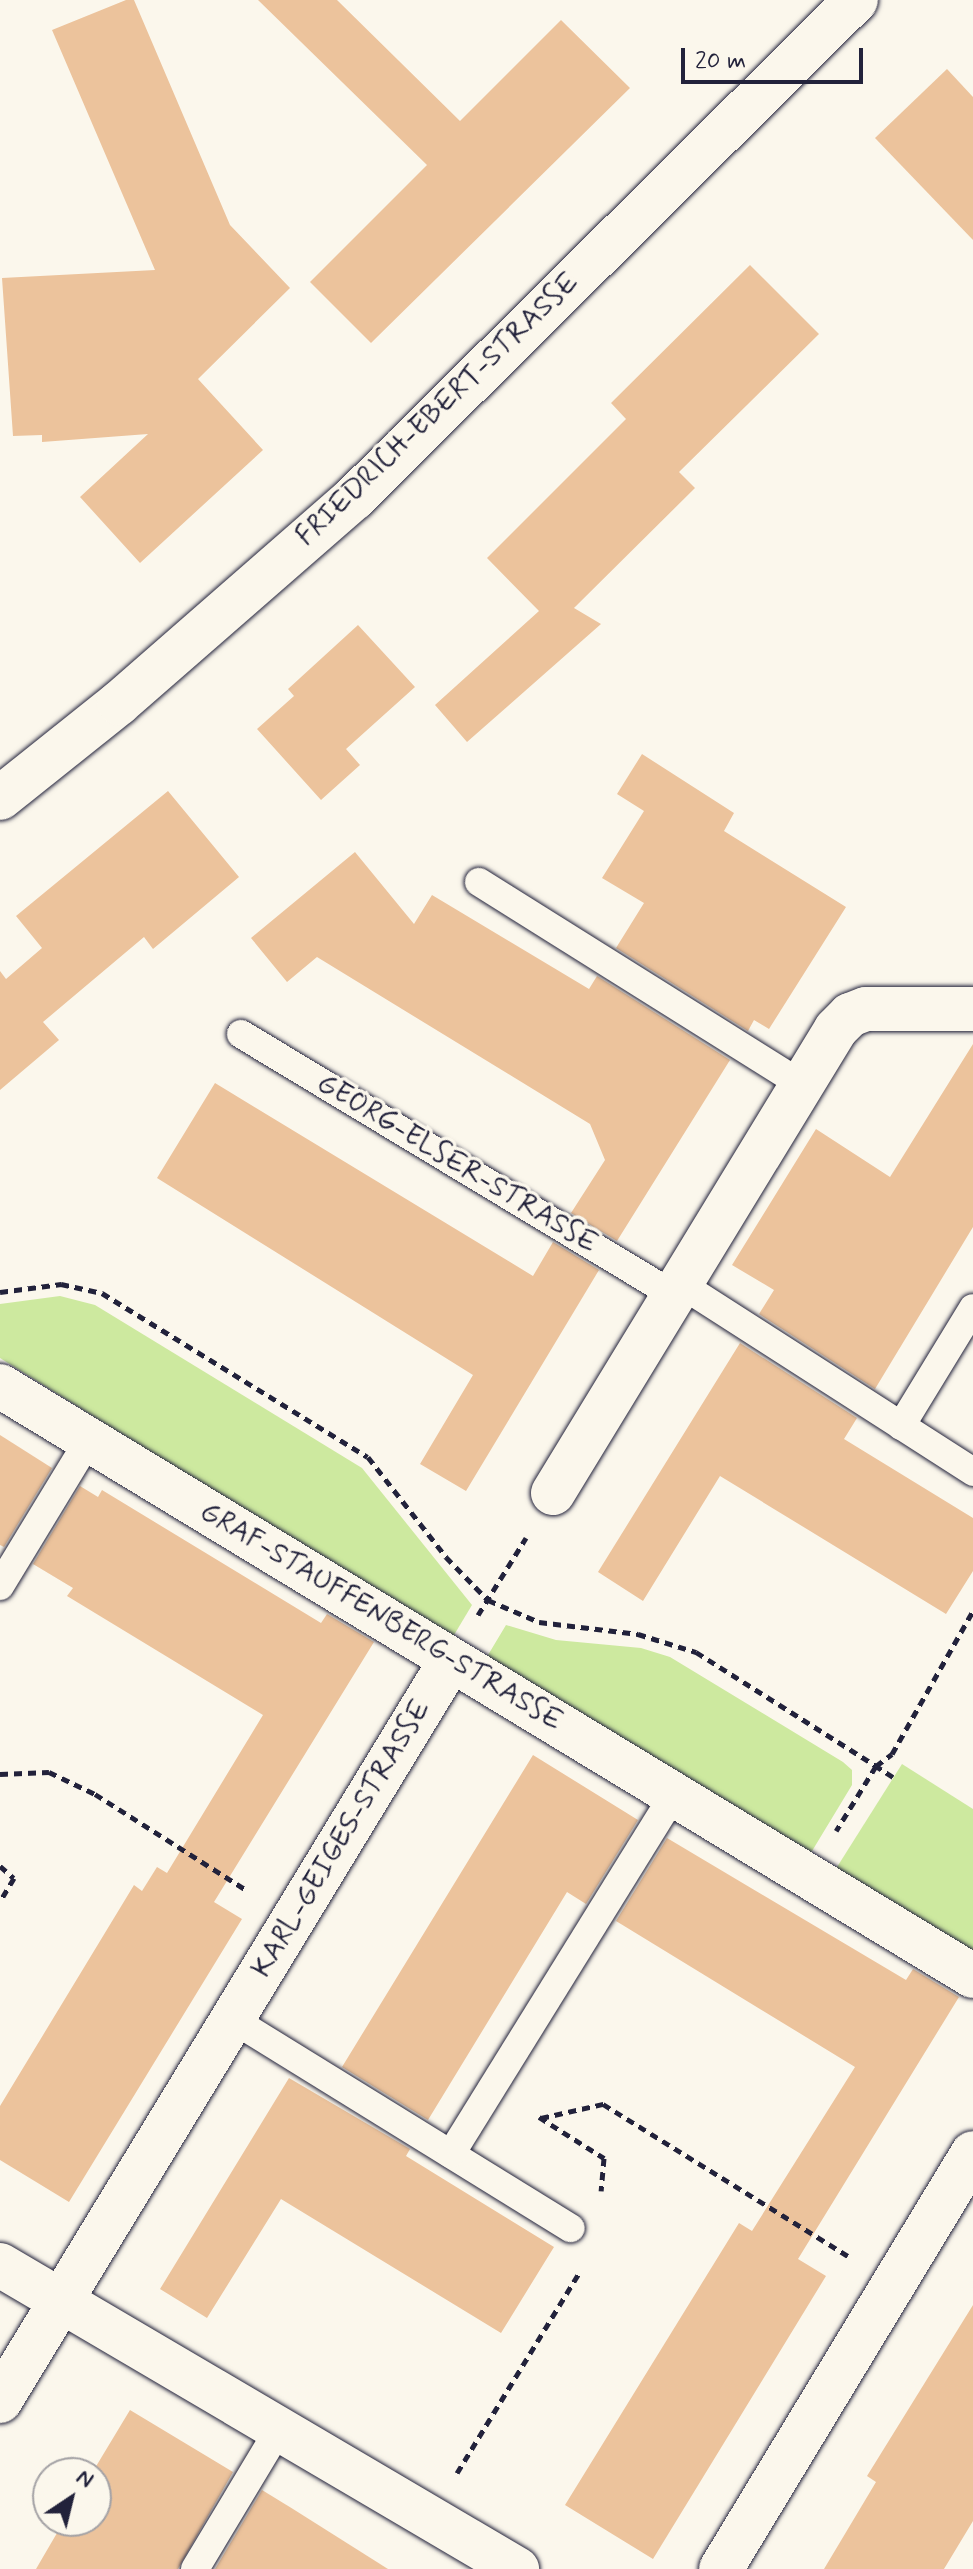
<!DOCTYPE html>
<html>
<head>
<meta charset="utf-8">
<style>
	body { margin:0 }
	#map { position:relative; width:973px; height:2569px; overflow:hidden; background:#fbf7ec; font-family:Mynerve,sans-serif }
	div>[style] { position:absolute }
	.green>* { inset:0; background:#cde99f }
	.building>* { inset:0; background:#ecc39c }
	.path>* { height:5px; margin-top:-2.5px; transform-origin:0; background:repeating-linear-gradient(90deg,#22223b 0 8px,transparent 0 14px) }
	.roads { filter:drop-shadow(0 0 2px #22223b) drop-shadow(0 0 2px #22223b) }
	.service>* { height:28px; margin:-14px; padding:0 14px; transform-origin:14px; border-radius:14px; background:#fbf7ec }
	.minor>* { height:44px; margin:-22px; padding:0 22px; transform-origin:22px; border-radius:22px; background:#fbf7ec }
	span { translate:-50% -50%; white-space:nowrap; text-align:center; line-height:1.15; -webkit-text-stroke:7px #fbf7ec; paint-order:stroke }
	.street-label { font-size:28px; color:#22223b }
	.north { position:absolute; left:32px; top:2457px; width:80px; height:80px; box-sizing:border-box; background:#fbf7ec; border:2px solid #a4a2a5; border-radius:50%; rotate:35deg; font-size:22px; font-weight:700; line-height:32px; text-align:center; color:#22223b }
	.north::after { content:''; display:block; margin:auto; width:28px; height:36px; background:#22223b; clip-path:polygon(50% 0,100% 100%,50% 72%,0 100%) }
	.scale { position:absolute; left:681px; top:48px; width:182px; height:36px; box-sizing:border-box; border:4px solid #22223b; border-top:0; padding-left:10px; font-size:24px; line-height:28px; white-space:nowrap; color:#22223b; -webkit-text-stroke:6px #fbf7ec; paint-order:stroke }
</style>
</head>
<body>
<div id="map">
	<div class="green">
		<i style="clip-path:polygon(60px 1296px,95px 1305px,362px 1468px,472px 1605px,451px 1640px,0 1358px,0 1304px)"></i>
		<i style="clip-path:polygon(506px 1625px,556px 1640px,641px 1648px,670px 1657px,843px 1762px,852px 1770px,852px 1785px,806px 1861px,485px 1660px)"></i>
		<i style="clip-path:polygon(902px 1764px,973px 1809px,973px 1964px,832px 1875px)"></i>
	</div>
	<div class="building">
		<i style="clip-path:polygon(126px 0,134px 0,230px 225px,290px 288px,198px 379px,263px 450px,140px 563px,80px 497px,148px 434px,42px 442px,42px 435px,13px 436px,2px 278px,155px 270px,52px 30px)"></i>
		<i style="clip-path:polygon(258px 0,337px 0,460px 121px,561px 20px,630px 88px,371px 343px,310px 282px,427px 165px)"></i>
		<i style="clip-path:polygon(947px 69px,973px 97px,973px 240px,875px 138px)"></i>
		<i style="clip-path:polygon(750px 265px,819px 334px,679px 472px,695px 488px,574px 608px,601px 624px,467px 742px,435px 705px,539px 611px,487px 558px,626px 419px,611px 403px)"></i>
		<i style="clip-path:polygon(358px 625px,415px 687px,346px 749px,360px 765px,321px 800px,257px 729px,294px 696px,288px 689px)"></i>
		<i style="clip-path:polygon(642px 754px,734px 813px,724px 831px,846px 907px,769px 1029px,754px 1020px,748px 1031px,616px 948px,644px 903px,602px 878px,644px 811px,617px 794px)"></i>
		<i style="clip-path:polygon(168px 791px,239px 877px,153px 949px,144px 937px,43px 1022px,59px 1040px,0 1090px,0 971px,6px 979px,42px 948px,16px 916px)"></i>
		<i style="clip-path:polygon(355px 852px,414px 924px,432px 895px,589px 989px,597px 976px,730px 1060px,617px 1241px,571px 1213px,605px 1160px,590px 1124px,317px 957px,287px 982px,251px 938px)"></i>
		<i style="clip-path:polygon(973px 1044px,973px 1227px,875px 1389px,759px 1314px,774px 1290px,732px 1265px,816px 1129px,890px 1177px)"></i>
		<i style="clip-path:polygon(215px 1083px,533px 1276px,553px 1242px,599px 1270px,466px 1491px,420px 1464px,473px 1375px,157px 1178px)"></i>
		<i style="clip-path:polygon(740px 1343px,857px 1418px,844px 1439px,973px 1518px,973px 1571px,946px 1614px,720px 1476px,643px 1601px,598px 1572px)"></i>
		<i style="clip-path:polygon(0 1435px,52px 1468px,4px 1547px,0 1545px)"></i>
		<i style="clip-path:polygon(80px 1486px,98px 1497px,102px 1490px,321px 1623px,327px 1614px,374px 1642px,214px 1902px,242px 1919px,69px 2202px,0 2160px,0 2106px,134px 1885px,142px 1891px,157px 1867px,167px 1873px,263px 1715px,67px 1596px,73px 1588px,33px 1564px)"></i>
		<i style="clip-path:polygon(533px 1755px,638px 1820px,586px 1904px,567px 1892px,428px 2120px,342px 2067px)"></i>
		<i style="clip-path:polygon(667px 1838px,906px 1980px,913px 1969px,959px 1997px,798px 2259px,826px 2276px,653px 2559px,565px 2505px,739px 2223px,752px 2231px,855px 2067px,616px 1921px)"></i>
		<i style="clip-path:polygon(289px 2078px,410px 2149px,406px 2156px,554px 2247px,501px 2333px,281px 2199px,207px 2318px,160px 2289px)"></i>
		<i style="clip-path:polygon(973px 2305px,973px 2521px,944px 2569px,824px 2569px,876px 2482px,867px 2476px)"></i>
		<i style="clip-path:polygon(130px 2410px,233px 2472px,178px 2569px,36px 2569px,64px 2521px,96px 2521px,92px 2473px)"></i>
		<i style="clip-path:polygon(262px 2490px,293px 2509px,388px 2569px,215px 2569px)"></i>
	</div>
	<div class="path">
		<i style="left:0;top:1292px;width:62px;rotate:-7.5deg"></i>
		<i style="left:61px;top:1284px;width:42px;rotate:12.4deg"></i>
		<i style="left:102px;top:1293px;width:312px;rotate:31.7deg"></i>
		<i style="left:368px;top:1457px;width:127px;rotate:52deg"></i>
		<i style="left:446px;top:1557px;width:60px;rotate:45.7deg"></i>
		<i style="left:488px;top:1600px;width:56px;rotate:23.3deg"></i>
		<i style="left:539px;top:1622px;width:100px;rotate:6.9deg"></i>
		<i style="left:638px;top:1634px;width:61px;rotate:17.2deg"></i>
		<i style="left:696px;top:1652px;width:213px;rotate:32.3deg"></i>
		<i style="left:876px;top:1766px;width:76px;rotate:121.6deg"></i>
		<i style="left:478px;top:1615px;width:91px;rotate:-58.1deg"></i>
		<i style="left:0;top:1774px;width:49px;rotate:-2.3deg"></i>
		<i style="left:49px;top:1772px;width:51px;rotate:25.6deg"></i>
		<i style="left:95px;top:1794px;width:179px;rotate:32.4deg"></i>
		<i style="left:893px;top:1777px;width:20px;rotate:-147deg"></i>
		<i style="left:876px;top:1766px;width:20px;rotate:-37deg"></i>
		<i style="left:892px;top:1754px;width:164px;rotate:-60.5deg"></i>
		<i style="left:0;top:1866px;width:18px;rotate:41deg"></i>
		<i style="left:14px;top:1878px;width:27px;rotate:121deg"></i>
		<i style="left:539px;top:2117px;width:77px;rotate:32.2deg"></i>
		<i style="left:604px;top:2158px;width:33px;rotate:95deg"></i>
		<i style="left:541px;top:2118px;width:64px;rotate:-12.7deg"></i>
		<i style="left:603px;top:2104px;width:288px;rotate:31.8deg"></i>
		<i style="left:457px;top:2473px;width:234px;rotate:-58.6deg"></i>
	</div>
	<div class="roads">
		<div class="service">
			<i style="left:479px;top:882px;width:381px;rotate:32.1deg"></i>
			<i style="left:241px;top:1034px;width:503px;rotate:31.1deg"></i>
			<i style="left:679px;top:1283px;width:350px;rotate:32.7deg"></i>
			<i style="left:901px;top:1426px;width:138px;rotate:-58.6deg"></i>
			<i style="left:0;top:1586px;width:170px;rotate:-58.7deg"></i>
			<i style="left:232px;top:2019px;width:398px;rotate:31.7deg"></i>
			<i style="left:451px;top:2154px;width:425px;rotate:-58.2deg"></i>
			<i style="left:195px;top:2569px;width:161px;rotate:-59deg"></i>
		</div>
		<div class="minor">
			<i style="left:0;top:798px;width:152px;rotate:-38.6deg"></i>
			<i style="left:119px;top:703px;width:312px;rotate:-41.1deg"></i>
			<i style="left:354px;top:498px;width:707px;rotate:-44.77deg"></i>
			<i style="left:0;top:1386px;width:1138px;rotate:31.23deg"></i>
			<i style="left:553px;top:1493px;width:543px;rotate:-58.62deg"></i>
			<i style="left:836px;top:1029px;width:20px;rotate:-45deg"></i>
			<i style="left:850px;top:1015px;width:17px;rotate:-21deg"></i>
			<i style="left:866px;top:1009px;width:107px"></i>
			<i style="left:0;top:2265px;width:600px;rotate:30.46deg"></i>
			<i style="left:0;top:2401px;width:867px;rotate:-58.67deg"></i>
			<i style="left:721px;top:2569px;width:486px;rotate:-58.8deg"></i>
		</div>
	</div>
	<div class="street-label">
		<span style="left:438px;top:410px;rotate:-44deg">FRIEDRICH-EBERT-STRASSE</span>
		<span style="left:457px;top:1164px;rotate:31deg">GEORG-ELSER-STRASSE</span>
		<span style="left:381px;top:1617px;rotate:31deg">GRAF-STAUFFENBERG-STRASSE</span>
		<span style="left:342px;top:1839px;rotate:-59deg">KARL-GEIGES-STRASSE</span>
	</div>
	<div class="north">N</div>
	<div class="scale">20 m</div>
</div>
</body>
</html>
